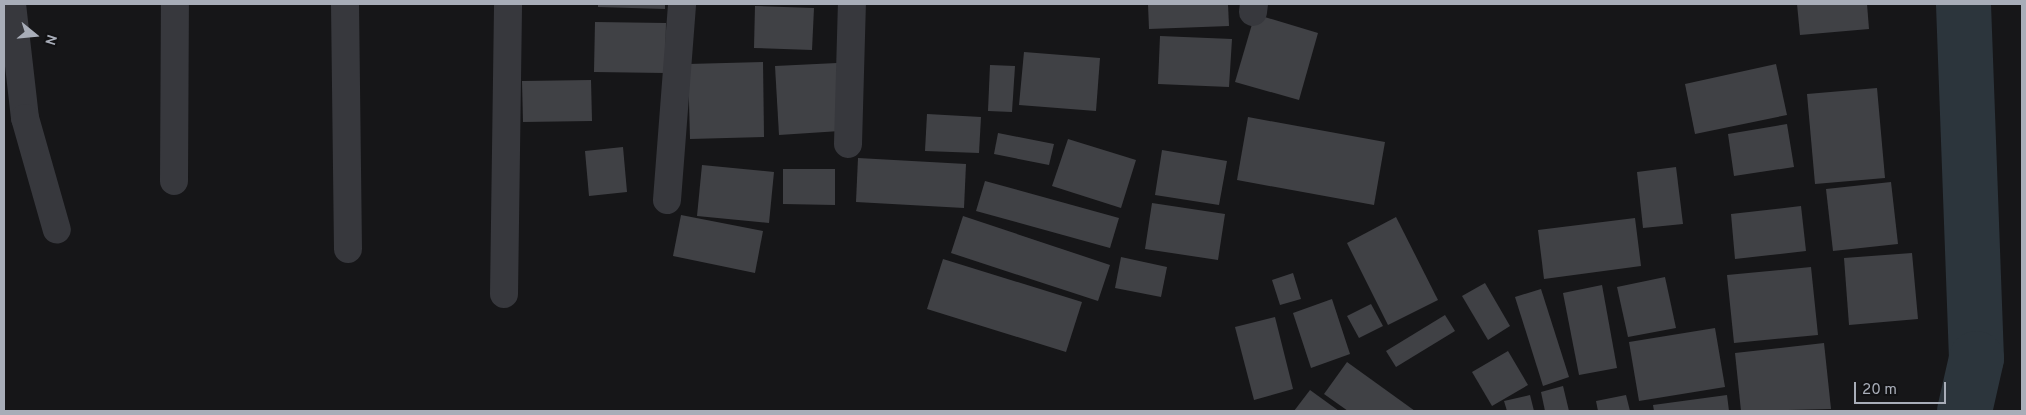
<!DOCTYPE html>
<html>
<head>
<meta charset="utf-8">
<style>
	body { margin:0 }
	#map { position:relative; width:2026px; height:415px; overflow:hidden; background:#161618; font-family:Overpass,sans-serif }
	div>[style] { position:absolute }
	.river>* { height:55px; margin:-27.5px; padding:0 27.5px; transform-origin:27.5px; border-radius:27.5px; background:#2c353c }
	.building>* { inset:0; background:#404145 }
	.minor>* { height:28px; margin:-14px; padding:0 14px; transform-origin:14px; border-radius:14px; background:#37383d }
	span { translate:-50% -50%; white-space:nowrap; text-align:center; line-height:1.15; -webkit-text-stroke:4.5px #111113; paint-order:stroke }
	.frame { position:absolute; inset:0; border:5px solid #a8adb8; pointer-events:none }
	.north { position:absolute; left:10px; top:10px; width:50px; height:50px; -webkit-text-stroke:4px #111113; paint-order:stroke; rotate:107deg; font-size:14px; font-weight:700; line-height:20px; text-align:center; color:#a8adb8 }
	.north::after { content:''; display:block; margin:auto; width:18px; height:22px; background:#a8adb8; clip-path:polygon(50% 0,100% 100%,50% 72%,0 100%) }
	.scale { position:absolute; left:1854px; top:382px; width:92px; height:22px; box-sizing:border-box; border:2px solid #a8adb8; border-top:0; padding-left:6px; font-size:15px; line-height:18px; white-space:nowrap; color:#a8adb8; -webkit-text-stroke:4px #111113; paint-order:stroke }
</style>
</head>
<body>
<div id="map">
	<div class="river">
		<i style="left:1963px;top:4px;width:354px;rotate:87.9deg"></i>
		<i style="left:1976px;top:358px;width:54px;rotate:102.8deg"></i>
	</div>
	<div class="building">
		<i style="clip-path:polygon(598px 4px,665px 4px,665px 9px,598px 7px)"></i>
		<i style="clip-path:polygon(1148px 4px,1228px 4px,1229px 26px,1149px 29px)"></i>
		<i style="clip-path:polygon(1797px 4px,1867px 4px,1869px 29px,1800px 35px)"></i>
		<i style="clip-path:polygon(755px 6px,814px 8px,812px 50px,754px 48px)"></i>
		<i style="clip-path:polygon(1255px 14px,1318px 33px,1299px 100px,1235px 82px)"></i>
		<i style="clip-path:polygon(595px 22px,666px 23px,665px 73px,594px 72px)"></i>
		<i style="clip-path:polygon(1160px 36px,1232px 39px,1229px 87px,1158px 84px)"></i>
		<i style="clip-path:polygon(1024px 52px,1100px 58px,1096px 111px,1019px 105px)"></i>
		<i style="clip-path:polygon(763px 62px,764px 137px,690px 139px,688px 64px)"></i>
		<i style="clip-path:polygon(837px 63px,840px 131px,779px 135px,775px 66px)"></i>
		<i style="clip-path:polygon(1776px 64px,1787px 115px,1695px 134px,1685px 84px)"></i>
		<i style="clip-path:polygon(990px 65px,1015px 66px,1012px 112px,988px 111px)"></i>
		<i style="clip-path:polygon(591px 80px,592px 121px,523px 122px,522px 81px)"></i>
		<i style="clip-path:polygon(1877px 88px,1885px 178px,1815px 184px,1807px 94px)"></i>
		<i style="clip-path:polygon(927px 114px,981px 117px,979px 153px,925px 151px)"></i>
		<i style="clip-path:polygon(1248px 117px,1385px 142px,1374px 205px,1237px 180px)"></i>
		<i style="clip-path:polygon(1787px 124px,1794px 167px,1734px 176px,1728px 134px)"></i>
		<i style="clip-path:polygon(998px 133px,1054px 144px,1049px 165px,994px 154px)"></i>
		<i style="clip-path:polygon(1068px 139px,1136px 160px,1121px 208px,1052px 186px)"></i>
		<i style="clip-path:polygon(623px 147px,627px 192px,589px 196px,585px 151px)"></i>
		<i style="clip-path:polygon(1162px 150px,1227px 161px,1219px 205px,1155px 195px)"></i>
		<i style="clip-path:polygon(858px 158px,966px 164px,964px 208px,856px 202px)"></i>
		<i style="clip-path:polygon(702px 165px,774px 172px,769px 223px,697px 216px)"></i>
		<i style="clip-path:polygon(1676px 167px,1683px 224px,1643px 228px,1637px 172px)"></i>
		<i style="clip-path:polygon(783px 169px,835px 169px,835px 205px,783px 204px)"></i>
		<i style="clip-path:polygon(985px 181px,1119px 218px,1110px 248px,976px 211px)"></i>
		<i style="clip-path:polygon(1891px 182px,1898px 244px,1833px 251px,1826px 189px)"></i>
		<i style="clip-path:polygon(1152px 203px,1225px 214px,1218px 260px,1145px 249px)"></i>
		<i style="clip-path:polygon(1801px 206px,1806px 251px,1735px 259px,1731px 214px)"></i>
		<i style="clip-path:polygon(681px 215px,763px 231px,755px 273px,673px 256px)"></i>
		<i style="clip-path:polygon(963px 216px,1110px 265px,1098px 301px,951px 253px)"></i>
		<i style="clip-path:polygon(1396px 217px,1438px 300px,1388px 325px,1347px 243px)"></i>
		<i style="clip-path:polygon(1635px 218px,1641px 266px,1544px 279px,1538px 230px)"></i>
		<i style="clip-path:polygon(1912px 253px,1918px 319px,1849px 325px,1844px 258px)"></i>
		<i style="clip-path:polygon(1121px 257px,1167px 267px,1161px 297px,1115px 288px)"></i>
		<i style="clip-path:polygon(943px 259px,1082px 302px,1066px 352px,927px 309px)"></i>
		<i style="clip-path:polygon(1811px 267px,1818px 335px,1734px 343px,1727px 275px)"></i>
		<i style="clip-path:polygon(1293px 273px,1301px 299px,1280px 305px,1272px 280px)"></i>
		<i style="clip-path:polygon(1665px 277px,1676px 328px,1628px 337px,1617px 287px)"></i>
		<i style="clip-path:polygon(1485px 283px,1510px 326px,1488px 340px,1462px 296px)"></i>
		<i style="clip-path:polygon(1602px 285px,1617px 368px,1579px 375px,1563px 293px)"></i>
		<i style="clip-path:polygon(1541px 289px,1569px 377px,1543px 386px,1515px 297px)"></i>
		<i style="clip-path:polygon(1332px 299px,1350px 354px,1311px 368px,1293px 313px)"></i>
		<i style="clip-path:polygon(1371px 304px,1383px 326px,1359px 338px,1347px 316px)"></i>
		<i style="clip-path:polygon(1445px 315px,1455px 331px,1396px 367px,1386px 351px)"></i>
		<i style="clip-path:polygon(1275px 317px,1293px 389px,1254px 400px,1235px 327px)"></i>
		<i style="clip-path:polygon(1715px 328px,1725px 387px,1639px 401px,1629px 342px)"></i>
		<i style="clip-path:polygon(1824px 343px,1831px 409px,1741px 411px,1735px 353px)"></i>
		<i style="clip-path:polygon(1508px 351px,1528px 385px,1492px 406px,1472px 372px)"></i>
		<i style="clip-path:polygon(1347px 362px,1415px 411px,1348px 411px,1324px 394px)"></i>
		<i style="clip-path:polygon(1563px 386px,1569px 411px,1545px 411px,1541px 392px)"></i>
		<i style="clip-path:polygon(1310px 390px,1339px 411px,1294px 411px)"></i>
		<i style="clip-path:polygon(1530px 395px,1534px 411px,1507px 411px,1504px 401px)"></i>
		<i style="clip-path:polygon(1626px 395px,1630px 411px,1598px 411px,1596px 401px)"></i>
		<i style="clip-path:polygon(1727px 395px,1729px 411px,1654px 411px,1653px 405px)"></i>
	</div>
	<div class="minor">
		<i style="left:12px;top:4px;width:115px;rotate:83.5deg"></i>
		<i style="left:25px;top:118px;width:116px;rotate:74.1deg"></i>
		<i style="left:345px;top:4px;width:245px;rotate:89.3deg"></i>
		<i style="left:1253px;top:12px;width:8px;rotate:-83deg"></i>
		<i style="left:848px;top:144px;width:140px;rotate:-88.4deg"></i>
		<i style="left:174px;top:181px;width:177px;rotate:-89.7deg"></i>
		<i style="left:667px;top:200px;width:197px;rotate:-85.6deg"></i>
		<i style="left:504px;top:294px;width:290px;rotate:-89.2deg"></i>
	</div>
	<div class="frame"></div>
	<div class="north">N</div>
	<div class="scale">20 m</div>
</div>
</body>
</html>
